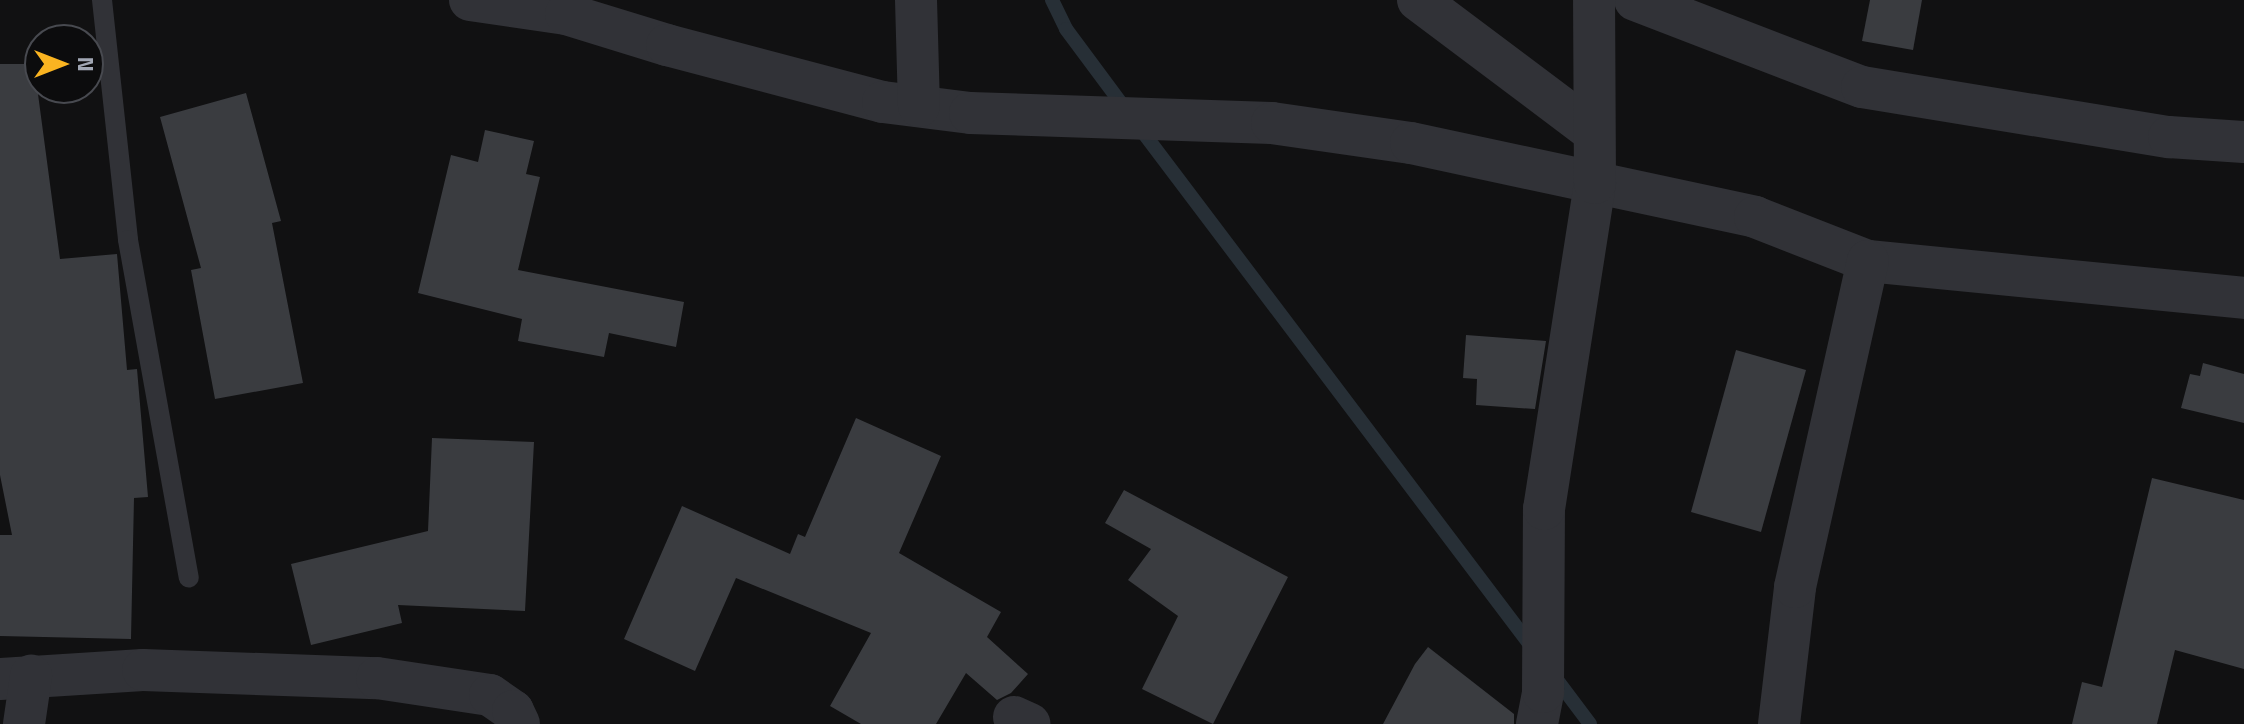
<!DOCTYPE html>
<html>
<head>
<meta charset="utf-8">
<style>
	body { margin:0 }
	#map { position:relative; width:2244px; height:724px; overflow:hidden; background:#111112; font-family:"Titillium Web",sans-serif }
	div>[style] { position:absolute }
	.stream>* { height:14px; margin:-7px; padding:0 7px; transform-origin:7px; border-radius:7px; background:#272f36 }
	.building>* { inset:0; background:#3a3c40 }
	.service>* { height:20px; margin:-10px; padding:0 10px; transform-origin:10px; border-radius:10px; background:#313237 }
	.minor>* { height:42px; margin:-21px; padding:0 21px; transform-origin:21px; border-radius:21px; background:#313237 }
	span { translate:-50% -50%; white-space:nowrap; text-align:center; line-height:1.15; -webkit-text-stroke:6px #0c0c0d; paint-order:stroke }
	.north { position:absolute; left:24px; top:24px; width:80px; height:80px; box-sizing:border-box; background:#0c0c0d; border:2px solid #484a50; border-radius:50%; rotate:90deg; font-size:22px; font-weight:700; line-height:32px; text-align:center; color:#a1a7b4 }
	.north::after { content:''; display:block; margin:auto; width:28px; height:36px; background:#fab421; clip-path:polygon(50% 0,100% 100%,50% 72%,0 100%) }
</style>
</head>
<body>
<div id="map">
	<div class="stream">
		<i style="left:1052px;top:0;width:32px;rotate:64deg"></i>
		<i style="left:1066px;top:29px;width:102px;rotate:53.4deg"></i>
		<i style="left:1139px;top:127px;width:655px;rotate:52.94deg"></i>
		<i style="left:1554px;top:676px;width:60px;rotate:53.1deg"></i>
	</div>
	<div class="building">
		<i style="clip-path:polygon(1870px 0,1922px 0,1913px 50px,1862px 41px)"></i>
		<i style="clip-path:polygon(0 64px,34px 64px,60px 259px,117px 254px,127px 370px,137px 369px,148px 497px,134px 498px,131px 639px,0 636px,0 535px,12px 535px,0 475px)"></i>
		<i style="clip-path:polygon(246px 93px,281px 221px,272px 223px,303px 383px,215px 399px,191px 270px,201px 268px,160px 117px)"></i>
		<i style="clip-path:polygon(485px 130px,534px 141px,526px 174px,540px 177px,518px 270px,684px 302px,676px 347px,609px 333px,604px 357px,518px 341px,522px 319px,418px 293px,451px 155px,478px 162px)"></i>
		<i style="clip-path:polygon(1466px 335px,1546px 341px,1535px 409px,1476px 405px,1477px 379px,1463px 378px)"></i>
		<i style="clip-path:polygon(1736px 350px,1806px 370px,1761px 532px,1691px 512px)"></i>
		<i style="clip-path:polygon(2203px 363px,2244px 374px,2244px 423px,2181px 408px,2190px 374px,2200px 376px)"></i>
		<i style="clip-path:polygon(856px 418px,941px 456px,899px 553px,1001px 612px,987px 637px,1028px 674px,1011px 693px,997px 700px,966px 673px,936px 724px,861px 724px,830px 706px,871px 633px,736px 578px,695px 671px,624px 639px,682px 506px,790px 554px,798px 534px,805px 537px)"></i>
		<i style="clip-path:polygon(432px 438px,534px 442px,525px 611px,398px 605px,402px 623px,311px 645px,291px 564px,428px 531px)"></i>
		<i style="clip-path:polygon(2152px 478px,2244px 500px,2244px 669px,2175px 650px,2157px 724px,2072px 724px,2082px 682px,2102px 687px)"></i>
		<i style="clip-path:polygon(1124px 490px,1288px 577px,1213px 724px,1142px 689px,1178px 616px,1128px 580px,1151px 549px,1105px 523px)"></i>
		<i style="clip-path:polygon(1428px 647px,1514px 714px,1514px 724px,1383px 724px,1415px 664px)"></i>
	</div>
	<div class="service">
		<i style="left:102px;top:0;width:241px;rotate:83.8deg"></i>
		<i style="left:128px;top:240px;width:343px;rotate:79.8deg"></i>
	</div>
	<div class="minor">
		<i style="left:470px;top:0;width:97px;rotate:8.3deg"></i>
		<i style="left:566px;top:14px;width:106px;rotate:17.1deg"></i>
		<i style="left:667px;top:45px;width:223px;rotate:14.8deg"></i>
		<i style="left:883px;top:102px;width:88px;rotate:7.2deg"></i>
		<i style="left:970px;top:113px;width:302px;rotate:1.9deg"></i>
		<i style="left:1272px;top:123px;width:140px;rotate:8.2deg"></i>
		<i style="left:1411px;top:143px;width:352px;rotate:12.1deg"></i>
		<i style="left:1755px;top:217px;width:121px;rotate:21.3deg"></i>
		<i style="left:1868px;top:261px;width:378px;rotate:5.6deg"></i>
		<i style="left:916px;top:0;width:106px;rotate:88.4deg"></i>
		<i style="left:1418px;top:0;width:220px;rotate:36.9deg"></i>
		<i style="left:1635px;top:0;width:243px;rotate:21deg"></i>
		<i style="left:1862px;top:87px;width:311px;rotate:9.3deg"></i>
		<i style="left:2169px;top:137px;width:75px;rotate:3.8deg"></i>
		<i style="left:0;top:679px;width:143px;rotate:-3.6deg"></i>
		<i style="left:143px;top:670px;width:234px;rotate:2deg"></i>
		<i style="left:377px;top:678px;width:114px;rotate:8.6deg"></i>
		<i style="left:490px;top:695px;width:28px;rotate:35deg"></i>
		<i style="left:513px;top:711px;width:14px;rotate:65deg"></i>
		<i style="left:1014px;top:717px;width:17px;rotate:24deg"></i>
		<i style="left:24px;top:724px;width:49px;rotate:-81.7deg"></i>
		<i style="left:1537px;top:724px;width:33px;rotate:-79deg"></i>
		<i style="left:1543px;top:692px;width:183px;rotate:-89.7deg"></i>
		<i style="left:1544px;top:509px;width:330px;rotate:-81.1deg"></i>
		<i style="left:1595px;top:183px;width:183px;rotate:-90.3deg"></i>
		<i style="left:1779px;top:724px;width:138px;rotate:-83.3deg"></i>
		<i style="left:1795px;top:587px;width:334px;rotate:-77.4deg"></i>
	</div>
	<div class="north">N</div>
</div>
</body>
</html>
